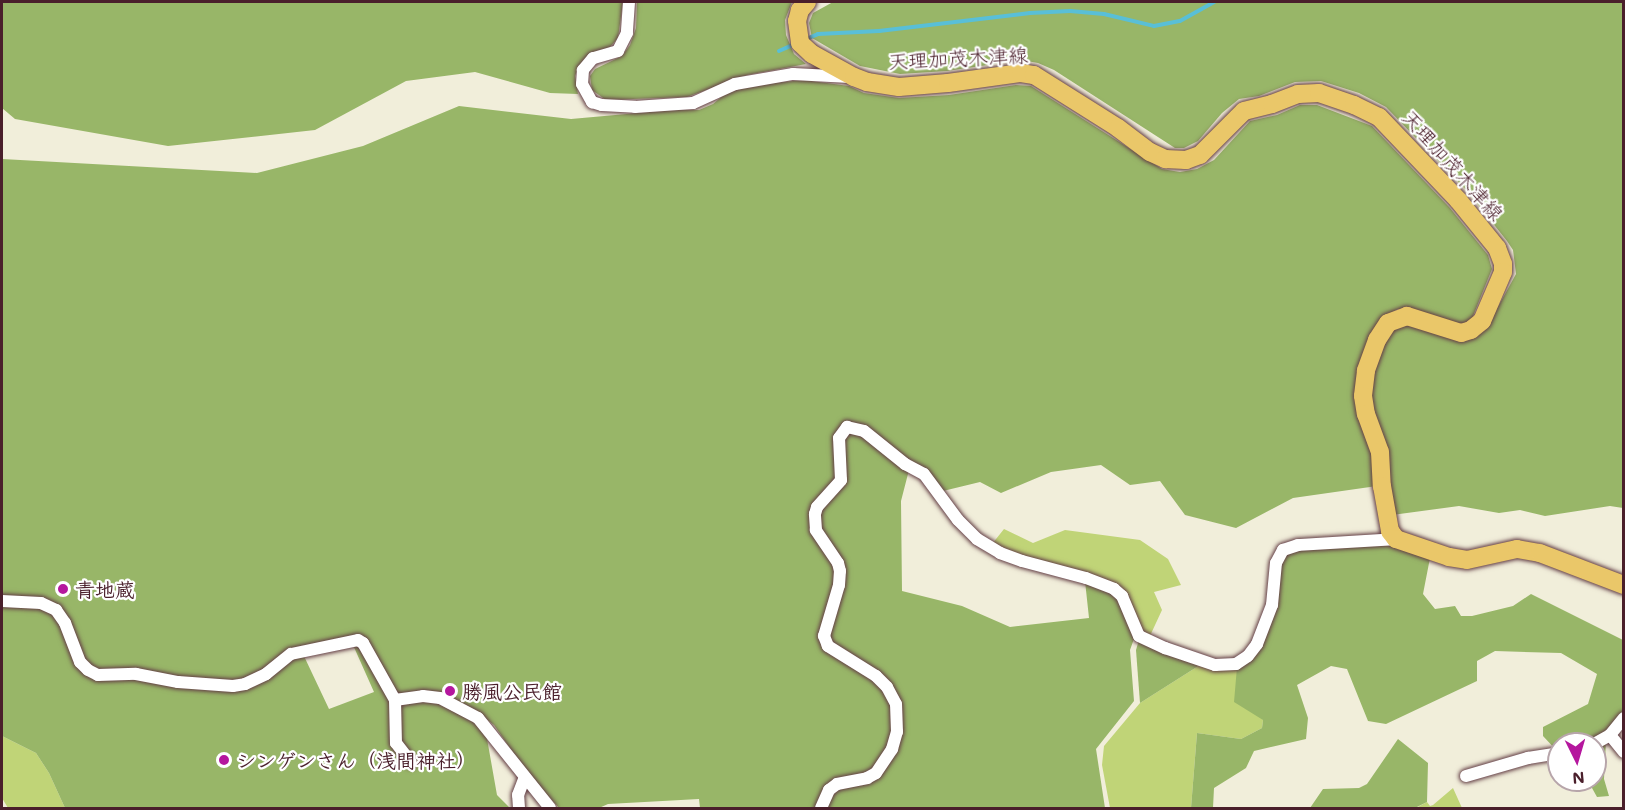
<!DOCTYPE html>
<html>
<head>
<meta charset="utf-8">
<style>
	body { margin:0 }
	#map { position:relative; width:1625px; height:810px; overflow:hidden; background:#f1eeda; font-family:Mali,"Klee One",sans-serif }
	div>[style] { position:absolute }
	.green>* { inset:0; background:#c0d477 }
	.forest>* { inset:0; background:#98b668 }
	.stream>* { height:4px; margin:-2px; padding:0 2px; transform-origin:2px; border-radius:2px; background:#59bfd7 }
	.roads { filter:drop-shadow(0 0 2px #633e45) drop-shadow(0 0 2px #633e45) }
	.minor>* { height:12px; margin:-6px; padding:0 6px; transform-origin:6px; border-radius:6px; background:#fff }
	.primary>* { height:18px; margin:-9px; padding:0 9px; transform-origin:9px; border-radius:9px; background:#eac769 }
	.dots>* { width:16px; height:16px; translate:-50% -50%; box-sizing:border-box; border:3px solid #fff; border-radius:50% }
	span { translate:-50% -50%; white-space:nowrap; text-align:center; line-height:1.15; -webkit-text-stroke:4.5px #fff; paint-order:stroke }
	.street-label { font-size:20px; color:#4a1f2b }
	.poi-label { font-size:20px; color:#4a1f2b; font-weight:700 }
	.left { translate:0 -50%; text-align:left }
	.frame { position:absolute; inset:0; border:3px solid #4a1f2b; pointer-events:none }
	.north { position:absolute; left:1547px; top:732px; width:60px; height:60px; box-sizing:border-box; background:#fff; border:2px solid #b7a5aa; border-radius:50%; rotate:175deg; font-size:16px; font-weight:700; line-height:24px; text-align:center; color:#4a1f2b }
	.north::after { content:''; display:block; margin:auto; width:21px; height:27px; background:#b5179e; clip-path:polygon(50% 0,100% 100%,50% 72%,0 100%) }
</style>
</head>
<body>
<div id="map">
	<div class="green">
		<i style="clip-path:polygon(1004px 529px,1033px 543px,1065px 530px,1140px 540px,1168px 559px,1181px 585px,1154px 592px,1162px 610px,1149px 638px,1142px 633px,1130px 603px,992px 544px)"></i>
		<i style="clip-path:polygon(1200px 665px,1237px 667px,1263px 720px,1262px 728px,1241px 739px,1197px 733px,1191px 808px,1110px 808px,1102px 765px,1104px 746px,1140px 703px)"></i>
		<i style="clip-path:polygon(2px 736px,36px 753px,49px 773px,65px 808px,8px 808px,2px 798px)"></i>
		<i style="clip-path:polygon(1453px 788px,1462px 808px,1416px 808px,1427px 802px,1430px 806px,1433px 805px)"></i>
	</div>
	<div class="forest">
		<i style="clip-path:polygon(2px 2px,623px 2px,618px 38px,609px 48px,578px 68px,575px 76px,578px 94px,550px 93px,475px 72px,406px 81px,315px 130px,168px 146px,15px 119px,2px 108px)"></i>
		<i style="clip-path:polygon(637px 2px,792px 2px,785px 20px,786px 35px,794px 54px,806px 64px,747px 75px,687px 97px,606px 100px,592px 90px,590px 76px,595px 69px,622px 56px,630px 45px,636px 28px)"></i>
		<i style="clip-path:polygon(833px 2px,1623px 2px,1623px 508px,1610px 506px,1545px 516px,1520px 510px,1499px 513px,1459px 506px,1392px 515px,1370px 396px,1373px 372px,1384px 343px,1393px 328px,1401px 324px,1488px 325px,1516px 274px,1513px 250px,1507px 241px,1468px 192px,1386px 107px,1359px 93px,1321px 81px,1295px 82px,1259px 96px,1239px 99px,1222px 113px,1198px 141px,1184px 148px,1175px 148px,1054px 70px,1038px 63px,1021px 60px,947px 71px,900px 74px,860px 66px,812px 38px,809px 23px,813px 13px)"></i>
		<i style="clip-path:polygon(804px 80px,849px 86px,864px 93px,899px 98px,949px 95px,1016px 85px,1031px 86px,1162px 169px,1180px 172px,1197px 169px,1214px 160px,1250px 121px,1277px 115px,1300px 105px,1317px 105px,1372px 126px,1450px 208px,1488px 255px,1492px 269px,1469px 326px,1466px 327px,1411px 309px,1398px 309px,1384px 317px,1358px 367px,1373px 445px,1377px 486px,1293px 498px,1236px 528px,1185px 515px,1160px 481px,1130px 485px,1101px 465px,1051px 472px,1001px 493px,980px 482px,943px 491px,846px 423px,837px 479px,814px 505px,837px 572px,820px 633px,874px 679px,887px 693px,894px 718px,889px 747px,870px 773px,840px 779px,818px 808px,700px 808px,699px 799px,608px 804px,599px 808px,559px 808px,526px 771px,494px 725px,481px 715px,448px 696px,397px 695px,366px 639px,332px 642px,244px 682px,112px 673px,89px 668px,64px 615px,2px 598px,2px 159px,257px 173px,363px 146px,459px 106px,571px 119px,671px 110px,699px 110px,713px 104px,725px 94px,752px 85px)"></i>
		<i style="clip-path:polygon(845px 431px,854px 431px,909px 470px,901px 501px,902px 591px,962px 606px,1010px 627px,1089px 618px,1085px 581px,1119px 598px,1135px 636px,1130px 650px,1134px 701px,1096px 749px,1105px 808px,825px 808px,832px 793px,882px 771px,899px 703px,828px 638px,843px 586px,820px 529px,820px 509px,841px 488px,843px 438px)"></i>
		<i style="clip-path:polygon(1391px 545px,1430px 558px,1423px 594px,1435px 609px,1455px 606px,1461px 616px,1472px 616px,1513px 606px,1531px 594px,1623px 640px,1623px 714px,1608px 733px,1590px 743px,1559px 744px,1557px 751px,1543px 736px,1543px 727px,1588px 704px,1597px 674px,1561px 653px,1495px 651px,1477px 661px,1477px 681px,1386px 724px,1368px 721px,1347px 669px,1331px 666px,1297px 685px,1308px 718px,1306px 739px,1254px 751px,1246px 768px,1214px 788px,1213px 808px,1191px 808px,1197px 733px,1241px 739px,1262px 728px,1263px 720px,1234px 702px,1237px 667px,1251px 658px,1279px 563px,1289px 550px)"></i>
		<i style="clip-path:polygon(2px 605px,41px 606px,59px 619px,77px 664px,136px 678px,234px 690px,303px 654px,329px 709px,374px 692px,353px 645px,357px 644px,393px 705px,432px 701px,475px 722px,486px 733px,497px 795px,510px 808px,65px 808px,49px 773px,36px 753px,2px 736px)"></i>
		<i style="clip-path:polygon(1139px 640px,1200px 665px,1140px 703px,1136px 650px)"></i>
		<i style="clip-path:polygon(1398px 739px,1428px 763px,1427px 802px,1415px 808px,1310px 808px,1323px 789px,1359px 788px,1367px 784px)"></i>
		<i style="clip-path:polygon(1606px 741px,1604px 779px,1609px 796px,1597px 797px,1592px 788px,1579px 780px,1595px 780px,1595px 747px)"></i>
	</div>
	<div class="stream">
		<i style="left:804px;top:40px;width:15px;rotate:-23deg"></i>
		<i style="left:818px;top:34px;width:61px;rotate:-2.8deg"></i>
		<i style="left:879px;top:31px;width:152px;rotate:-6.8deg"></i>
		<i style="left:1030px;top:13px;width:40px;rotate:-2.9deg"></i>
		<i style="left:1070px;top:11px;width:34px;rotate:5deg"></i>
		<i style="left:1104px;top:14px;width:51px;rotate:13.5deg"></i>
		<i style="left:1154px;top:26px;width:26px;rotate:-11deg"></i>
		<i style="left:1180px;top:21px;width:39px;rotate:-29deg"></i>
		<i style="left:779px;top:51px;width:17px;rotate:-24deg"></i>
	</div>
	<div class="roads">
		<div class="minor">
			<i style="left:629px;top:2px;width:31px;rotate:94deg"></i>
			<i style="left:627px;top:33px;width:20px;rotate:117deg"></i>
			<i style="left:618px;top:51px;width:26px;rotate:164deg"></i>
			<i style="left:593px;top:58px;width:16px;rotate:130deg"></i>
			<i style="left:583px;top:70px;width:14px;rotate:94deg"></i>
			<i style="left:582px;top:84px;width:21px;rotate:61deg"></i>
			<i style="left:592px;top:102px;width:10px;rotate:17deg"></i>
			<i style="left:602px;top:105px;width:33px;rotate:3deg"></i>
			<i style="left:635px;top:107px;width:58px;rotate:-3.9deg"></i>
			<i style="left:693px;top:103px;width:46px;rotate:-24.3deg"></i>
			<i style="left:735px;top:84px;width:59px;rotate:-9.8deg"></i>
			<i style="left:793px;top:74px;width:57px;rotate:3deg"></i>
			<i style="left:2px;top:601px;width:39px;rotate:3deg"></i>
			<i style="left:41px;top:603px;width:17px;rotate:25deg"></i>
			<i style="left:56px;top:610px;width:16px;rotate:55deg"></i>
			<i style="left:65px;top:623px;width:42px;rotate:69deg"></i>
			<i style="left:80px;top:662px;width:11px;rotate:45deg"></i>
			<i style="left:88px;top:670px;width:11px;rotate:27deg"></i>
			<i style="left:98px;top:675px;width:38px;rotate:-2deg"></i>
			<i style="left:136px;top:674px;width:43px;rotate:10.8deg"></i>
			<i style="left:178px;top:682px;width:55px;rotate:4.2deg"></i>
			<i style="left:233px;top:686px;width:12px;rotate:-9deg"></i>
			<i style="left:245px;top:684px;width:23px;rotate:-25deg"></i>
			<i style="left:266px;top:674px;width:32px;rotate:-39deg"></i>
			<i style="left:291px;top:654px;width:68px;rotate:-11.8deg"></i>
			<i style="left:358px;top:640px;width:6px;rotate:31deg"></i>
			<i style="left:363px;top:643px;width:65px;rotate:60.7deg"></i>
			<i style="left:395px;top:700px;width:28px;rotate:-8deg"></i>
			<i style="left:423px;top:696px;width:17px;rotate:7deg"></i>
			<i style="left:440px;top:698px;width:43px;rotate:27.8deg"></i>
			<i style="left:478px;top:718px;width:115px;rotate:51.3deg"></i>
			<i style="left:395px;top:700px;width:43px;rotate:88.7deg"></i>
			<i style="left:396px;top:743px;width:24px;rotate:52deg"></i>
			<i style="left:1610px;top:735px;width:22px;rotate:51deg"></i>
			<i style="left:1594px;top:744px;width:18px;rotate:-29deg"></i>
			<i style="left:1610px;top:735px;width:22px;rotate:-51deg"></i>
			<i style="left:1558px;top:753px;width:14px;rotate:86deg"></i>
			<i style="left:1466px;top:776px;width:65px;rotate:-16.2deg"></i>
			<i style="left:1528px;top:758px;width:31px;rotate:-9deg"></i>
			<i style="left:519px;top:808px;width:13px;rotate:-94deg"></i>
			<i style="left:518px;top:795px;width:19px;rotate:-69deg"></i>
			<i style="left:821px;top:808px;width:20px;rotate:-66deg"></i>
			<i style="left:829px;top:790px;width:10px;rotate:-37deg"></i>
			<i style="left:837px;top:784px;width:31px;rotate:-11deg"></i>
			<i style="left:867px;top:778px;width:10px;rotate:-29deg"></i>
			<i style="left:876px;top:773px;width:29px;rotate:-56deg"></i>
			<i style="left:892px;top:749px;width:18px;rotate:-74deg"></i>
			<i style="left:897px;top:732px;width:28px;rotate:-92deg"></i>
			<i style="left:896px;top:704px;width:19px;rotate:-118deg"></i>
			<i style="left:887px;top:687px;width:16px;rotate:-135deg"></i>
			<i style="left:876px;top:676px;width:57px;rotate:-148deg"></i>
			<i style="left:828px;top:646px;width:11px;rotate:-112deg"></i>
			<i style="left:824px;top:636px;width:53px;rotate:-73.6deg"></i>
			<i style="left:839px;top:585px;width:14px;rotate:-86deg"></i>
			<i style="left:840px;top:571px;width:8px;rotate:-104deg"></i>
			<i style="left:838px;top:563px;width:40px;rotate:-124deg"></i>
			<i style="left:816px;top:530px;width:16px;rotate:-94deg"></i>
			<i style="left:815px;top:514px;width:7px;rotate:-74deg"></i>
			<i style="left:817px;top:507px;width:36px;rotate:-48deg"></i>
			<i style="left:841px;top:480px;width:42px;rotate:-92.7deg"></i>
			<i style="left:839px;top:438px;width:14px;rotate:-54deg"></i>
			<i style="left:847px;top:427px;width:17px;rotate:13deg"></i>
			<i style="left:864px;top:431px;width:53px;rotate:38.8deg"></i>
			<i style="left:905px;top:464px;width:21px;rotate:28deg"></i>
			<i style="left:924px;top:474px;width:57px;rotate:53.5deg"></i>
			<i style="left:958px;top:520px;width:27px;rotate:45deg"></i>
			<i style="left:977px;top:539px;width:27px;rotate:31deg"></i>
			<i style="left:1000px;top:553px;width:23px;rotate:20deg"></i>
			<i style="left:1022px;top:561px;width:66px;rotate:14.9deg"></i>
			<i style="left:1086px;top:578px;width:30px;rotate:21deg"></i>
			<i style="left:1114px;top:589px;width:11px;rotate:41deg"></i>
			<i style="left:1122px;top:596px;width:43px;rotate:67deg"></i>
			<i style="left:1139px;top:636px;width:29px;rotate:25deg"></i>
			<i style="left:1165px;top:648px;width:53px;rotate:18.8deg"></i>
			<i style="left:1215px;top:665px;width:21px;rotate:-3deg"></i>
			<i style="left:1236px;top:664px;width:14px;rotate:-34deg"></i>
			<i style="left:1248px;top:656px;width:15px;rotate:-53deg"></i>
			<i style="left:1257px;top:644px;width:42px;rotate:-69deg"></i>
			<i style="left:1272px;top:605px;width:42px;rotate:-84.6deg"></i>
			<i style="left:1276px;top:563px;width:15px;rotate:-62deg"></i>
			<i style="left:1283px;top:550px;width:16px;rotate:-18deg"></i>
			<i style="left:1298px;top:545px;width:98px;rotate:-3.5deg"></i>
		</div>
		<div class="primary">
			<i style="left:807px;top:2px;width:11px;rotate:131deg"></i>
			<i style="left:800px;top:10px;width:11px;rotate:105deg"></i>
			<i style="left:797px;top:21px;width:22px;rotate:82deg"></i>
			<i style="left:800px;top:43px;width:16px;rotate:43deg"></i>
			<i style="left:812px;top:54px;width:48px;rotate:28.7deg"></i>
			<i style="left:854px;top:77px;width:14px;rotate:21deg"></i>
			<i style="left:867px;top:82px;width:32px;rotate:9deg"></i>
			<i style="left:899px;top:87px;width:49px;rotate:-4.7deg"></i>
			<i style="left:948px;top:83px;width:74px;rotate:-7.8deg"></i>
			<i style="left:1021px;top:73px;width:13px;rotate:9deg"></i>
			<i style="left:1034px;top:75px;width:99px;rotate:32.2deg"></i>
			<i style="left:1118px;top:128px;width:40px;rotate:37deg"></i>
			<i style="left:1150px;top:152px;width:17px;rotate:25deg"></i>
			<i style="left:1165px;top:159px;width:21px;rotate:3deg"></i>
			<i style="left:1186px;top:160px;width:15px;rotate:-20deg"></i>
			<i style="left:1200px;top:155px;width:62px;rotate:-45deg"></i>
			<i style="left:1244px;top:111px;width:29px;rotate:-14deg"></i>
			<i style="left:1272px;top:104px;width:28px;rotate:-21deg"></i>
			<i style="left:1298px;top:94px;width:21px;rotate:-3deg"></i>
			<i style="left:1319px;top:93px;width:37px;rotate:19deg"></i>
			<i style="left:1354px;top:105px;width:28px;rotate:26deg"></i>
			<i style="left:1379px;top:117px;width:115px;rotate:46.4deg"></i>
			<i style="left:1458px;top:200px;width:62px;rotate:50.9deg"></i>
			<i style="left:1497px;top:248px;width:17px;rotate:69deg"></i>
			<i style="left:1503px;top:264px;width:8px;rotate:90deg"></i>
			<i style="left:1503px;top:272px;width:53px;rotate:113.2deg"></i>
			<i style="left:1482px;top:321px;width:14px;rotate:141deg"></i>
			<i style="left:1471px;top:330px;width:10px;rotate:163deg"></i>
			<i style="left:1461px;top:333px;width:57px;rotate:-162.5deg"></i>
			<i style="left:1407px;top:316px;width:20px;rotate:160deg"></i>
			<i style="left:1388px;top:323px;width:20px;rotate:123deg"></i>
			<i style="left:1377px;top:340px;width:33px;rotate:110deg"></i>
			<i style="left:1366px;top:371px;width:25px;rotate:97deg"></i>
			<i style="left:1363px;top:396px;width:18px;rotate:81deg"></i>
			<i style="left:1366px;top:414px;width:40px;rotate:69.8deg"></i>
			<i style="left:1380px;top:452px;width:34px;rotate:87deg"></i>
			<i style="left:1382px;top:486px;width:46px;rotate:79.9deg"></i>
			<i style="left:1390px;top:531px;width:10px;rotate:53deg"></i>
			<i style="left:1396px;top:539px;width:56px;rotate:18.8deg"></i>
			<i style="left:1449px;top:557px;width:18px;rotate:9deg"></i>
			<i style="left:1467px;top:560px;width:51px;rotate:-12.4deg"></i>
			<i style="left:1517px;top:549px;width:23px;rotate:10deg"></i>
			<i style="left:1540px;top:553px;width:90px;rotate:20.9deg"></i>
		</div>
	</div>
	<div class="dots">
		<i style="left:63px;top:589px;background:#b5179e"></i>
		<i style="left:450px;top:691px;background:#b5179e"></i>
		<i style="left:224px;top:760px;background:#b5179e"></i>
	</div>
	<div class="street-label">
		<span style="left:958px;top:58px;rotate:-3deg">天理加茂木津線</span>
		<span style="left:1453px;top:165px;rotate:48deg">天理加茂木津線</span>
	</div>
	<div class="poi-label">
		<span class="left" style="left:75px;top:589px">青地蔵</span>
		<span class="left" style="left:462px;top:691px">勝風公民館</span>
		<span class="left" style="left:236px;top:760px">シンゲンさん（浅間神社）</span>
	</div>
	<div class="frame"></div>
	<div class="north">N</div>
</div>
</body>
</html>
